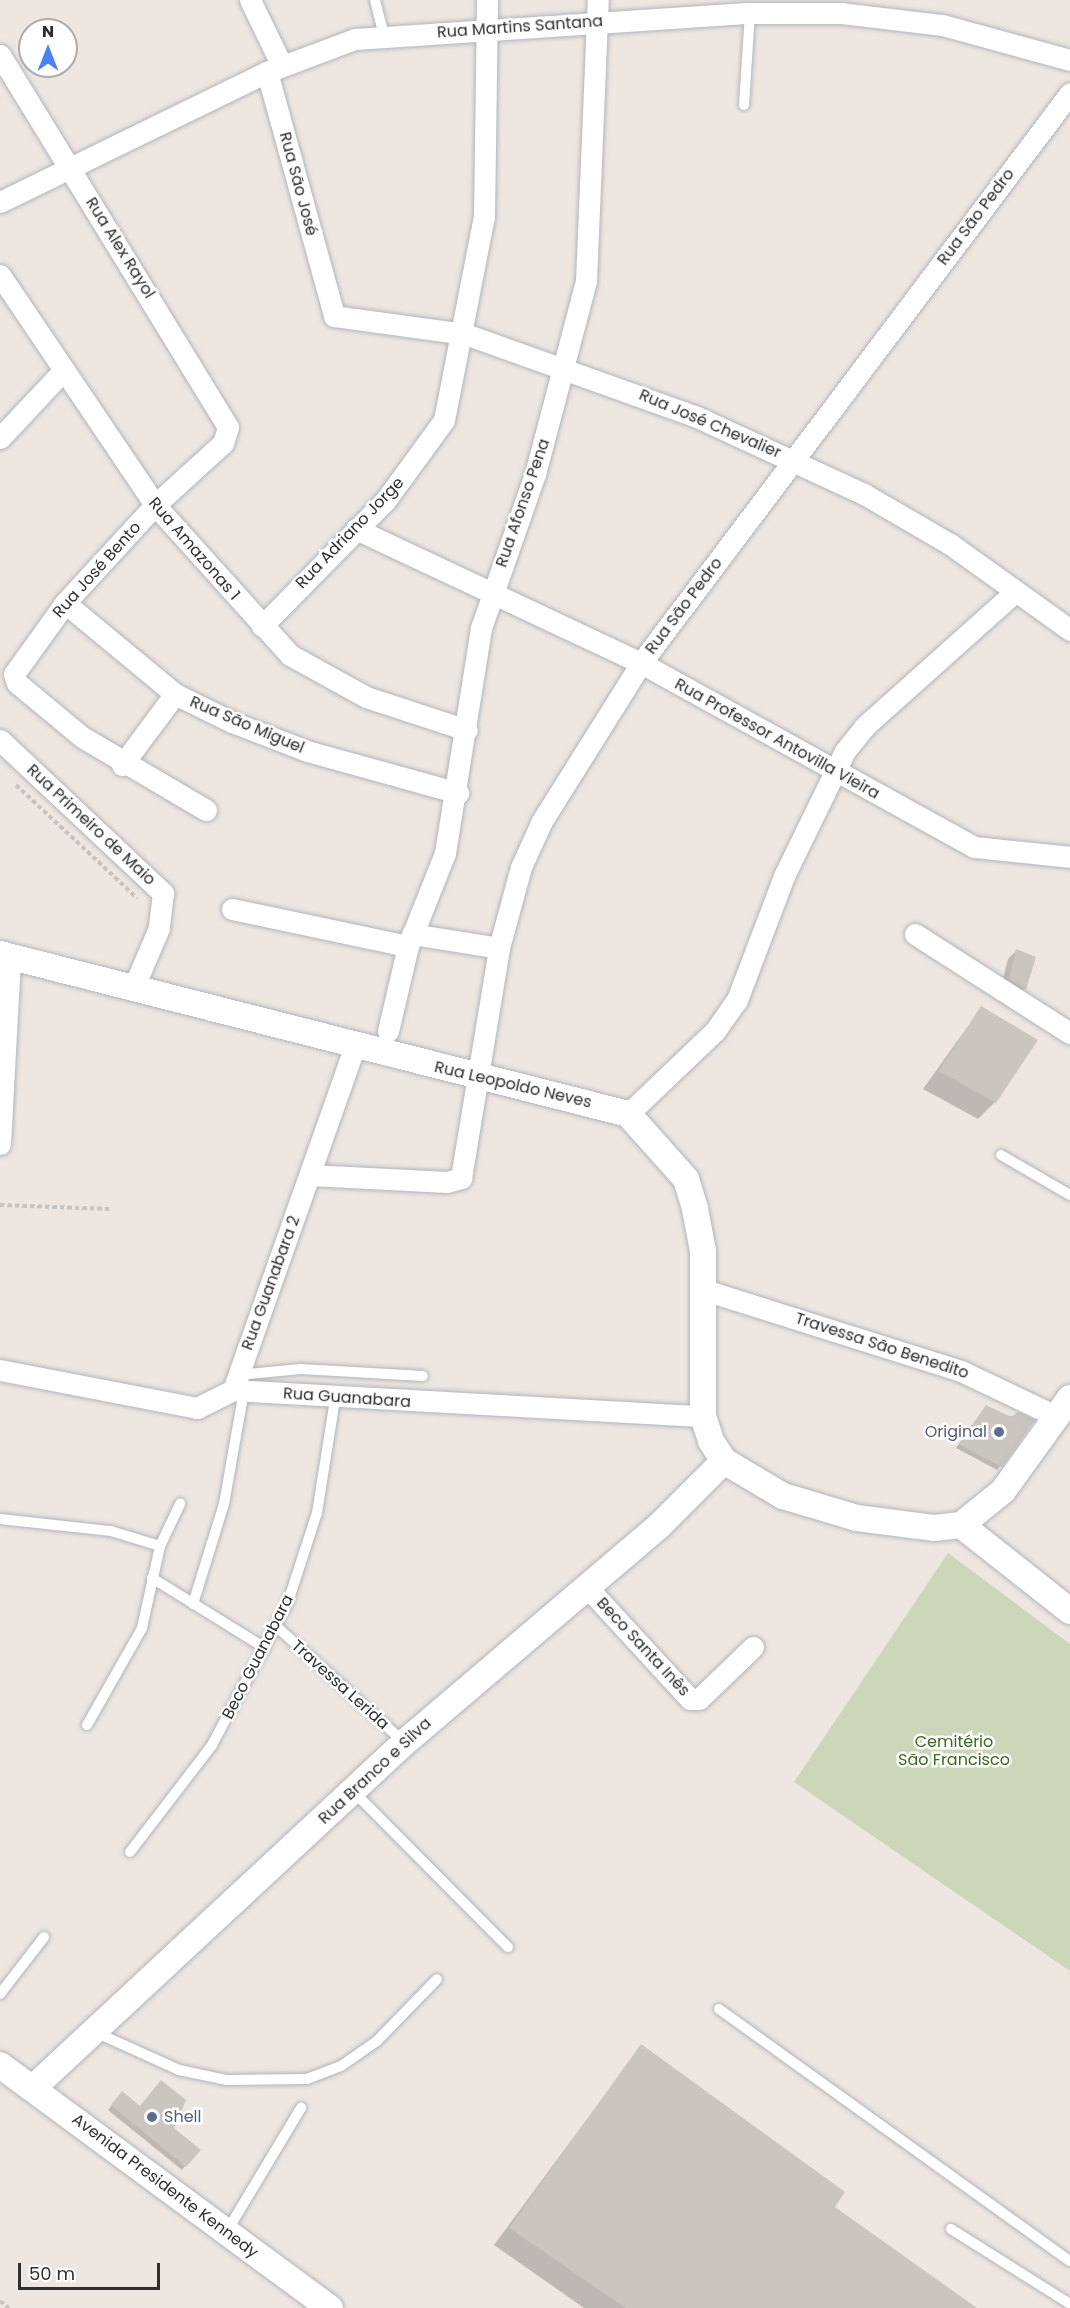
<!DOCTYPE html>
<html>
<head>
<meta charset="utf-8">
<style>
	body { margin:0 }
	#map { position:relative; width:1070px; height:2308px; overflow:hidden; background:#eee7e1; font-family:Poppins,sans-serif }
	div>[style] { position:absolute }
	.cemetery>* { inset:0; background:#ccd7b9 }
	.shadow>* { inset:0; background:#0003 }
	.building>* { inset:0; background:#cac5bf }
	.path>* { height:4px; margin-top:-2px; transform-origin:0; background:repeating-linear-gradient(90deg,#c4c4c4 0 4.5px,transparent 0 7.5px) }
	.roads { filter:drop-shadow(0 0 2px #b1b5bd) drop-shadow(0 0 2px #b1b5bd) }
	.service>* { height:10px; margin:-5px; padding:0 5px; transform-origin:5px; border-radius:5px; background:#fff }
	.minor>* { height:21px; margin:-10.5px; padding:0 10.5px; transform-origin:10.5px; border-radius:10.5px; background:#fff }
	.tertiary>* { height:26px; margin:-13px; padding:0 13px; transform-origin:13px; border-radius:13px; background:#fff }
	.dots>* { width:16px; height:16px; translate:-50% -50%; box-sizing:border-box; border:3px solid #fff; border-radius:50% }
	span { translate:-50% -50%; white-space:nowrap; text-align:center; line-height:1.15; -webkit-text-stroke:5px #fff; paint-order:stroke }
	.street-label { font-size:16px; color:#2e2e2e }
	.service-label { font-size:16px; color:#4e5e75 }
	.right { translate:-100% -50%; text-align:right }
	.left { translate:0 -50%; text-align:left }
	.park-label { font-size:16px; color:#3a6a1e }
	.north { position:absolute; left:18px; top:18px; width:60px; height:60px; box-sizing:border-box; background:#fff; border:2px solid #ababab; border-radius:50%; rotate:0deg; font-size:16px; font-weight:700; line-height:24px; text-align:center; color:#2e2e2e }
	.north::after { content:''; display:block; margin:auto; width:21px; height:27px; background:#4983f3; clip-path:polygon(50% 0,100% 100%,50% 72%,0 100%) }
	.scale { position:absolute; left:18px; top:2263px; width:142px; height:27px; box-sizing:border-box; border:3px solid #2e2e2e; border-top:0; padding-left:8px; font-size:18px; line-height:21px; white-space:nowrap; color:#2e2e2e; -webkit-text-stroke:4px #fff; paint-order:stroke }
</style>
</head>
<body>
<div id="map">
	<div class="cemetery">
		<i style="clip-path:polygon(948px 1553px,1070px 1644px,1070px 1971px,794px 1782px)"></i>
	</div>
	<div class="shadow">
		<i style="clip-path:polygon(1016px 951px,1024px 989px,1016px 997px,1001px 987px,1008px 959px)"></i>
		<i style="clip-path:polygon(981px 1008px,995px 1102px,978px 1119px,923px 1089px)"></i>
		<i style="clip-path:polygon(983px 1410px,1033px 1421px,997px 1470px,956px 1448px)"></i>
		<i style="clip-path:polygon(641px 2046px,833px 2207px,975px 2308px,584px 2308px,494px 2245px)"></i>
		<i style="clip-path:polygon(118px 2097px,173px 2129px,185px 2166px,182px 2170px,108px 2110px)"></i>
	</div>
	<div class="building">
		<i style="clip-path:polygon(1016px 949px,1036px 957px,1026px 990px,1009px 979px)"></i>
		<i style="clip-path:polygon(981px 1006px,1038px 1040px,996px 1103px,939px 1071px)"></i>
		<i style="clip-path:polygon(986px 1405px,1011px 1417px,1018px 1412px,1035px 1420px,1002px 1467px,959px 1444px)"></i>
		<i style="clip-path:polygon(641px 2044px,845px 2192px,835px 2207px,977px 2308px,626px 2308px,509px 2228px)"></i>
		<i style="clip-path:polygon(161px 2080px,186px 2100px,174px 2128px,201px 2150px,186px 2167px,111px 2105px,122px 2091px,140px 2106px)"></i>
	</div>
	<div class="path">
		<i style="left:16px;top:785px;width:166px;rotate:43deg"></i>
		<i style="left:0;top:1205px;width:110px;rotate:2.1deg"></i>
		<i style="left:0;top:2301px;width:11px;rotate:38deg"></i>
	</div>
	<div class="roads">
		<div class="service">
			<i style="left:375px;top:0;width:36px;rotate:76deg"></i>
			<i style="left:744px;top:105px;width:92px;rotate:-86.3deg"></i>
			<i style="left:1001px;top:1155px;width:80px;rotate:30.1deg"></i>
			<i style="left:238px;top:1375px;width:63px;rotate:-5.4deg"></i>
			<i style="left:301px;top:1369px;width:122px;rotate:3.3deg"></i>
			<i style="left:0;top:1519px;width:112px;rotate:6.2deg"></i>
			<i style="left:111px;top:1531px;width:51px;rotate:17deg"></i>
			<i style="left:152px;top:1578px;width:133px;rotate:31.8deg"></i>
			<i style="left:193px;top:1604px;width:105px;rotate:-72.8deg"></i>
			<i style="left:224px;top:1504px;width:115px;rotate:-80deg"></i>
			<i style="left:277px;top:1627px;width:171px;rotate:42.2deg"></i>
			<i style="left:87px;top:1725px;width:112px;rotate:-60.4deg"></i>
			<i style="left:142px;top:1628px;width:84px;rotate:-77.6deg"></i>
			<i style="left:160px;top:1546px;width:47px;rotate:-64.5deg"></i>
			<i style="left:353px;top:1791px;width:220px;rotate:45.2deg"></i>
			<i style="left:130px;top:1852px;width:135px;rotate:-52.5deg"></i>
			<i style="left:212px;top:1745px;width:162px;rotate:-62deg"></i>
			<i style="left:288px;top:1602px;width:94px;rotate:-72deg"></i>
			<i style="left:317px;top:1513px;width:115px;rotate:-81deg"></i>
			<i style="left:0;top:1994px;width:72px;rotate:-52.3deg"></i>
			<i style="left:719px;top:2009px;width:432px;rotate:35.7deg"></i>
			<i style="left:95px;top:2032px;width:92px;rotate:24.3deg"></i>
			<i style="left:179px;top:2070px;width:48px;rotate:12deg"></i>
			<i style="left:226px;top:2080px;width:81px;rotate:-0.7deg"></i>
			<i style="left:307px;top:2079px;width:36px;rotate:-21deg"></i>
			<i style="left:341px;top:2066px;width:44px;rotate:-34.8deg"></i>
			<i style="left:377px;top:2041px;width:86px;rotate:-45.9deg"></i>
			<i style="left:951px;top:2229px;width:141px;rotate:32.2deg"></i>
			<i style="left:227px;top:2231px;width:144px;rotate:-59deg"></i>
		</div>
		<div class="minor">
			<i style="left:250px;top:0;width:73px;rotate:64.1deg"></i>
			<i style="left:0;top:55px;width:436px;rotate:58.5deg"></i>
			<i style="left:228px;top:427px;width:17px;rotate:107deg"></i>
			<i style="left:223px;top:443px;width:92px;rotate:137.6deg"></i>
			<i style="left:155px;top:505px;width:133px;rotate:132.6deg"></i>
			<i style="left:65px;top:603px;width:87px;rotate:125.7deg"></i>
			<i style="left:14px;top:674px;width:9px;rotate:72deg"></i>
			<i style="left:17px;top:683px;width:85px;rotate:39.7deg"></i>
			<i style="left:82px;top:737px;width:144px;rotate:30.5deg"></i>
			<i style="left:267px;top:72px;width:253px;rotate:74.6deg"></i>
			<i style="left:334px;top:316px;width:132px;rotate:7.8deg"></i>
			<i style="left:465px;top:334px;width:246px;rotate:19.7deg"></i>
			<i style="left:697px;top:417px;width:184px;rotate:24.8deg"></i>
			<i style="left:864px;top:494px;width:99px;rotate:30.2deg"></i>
			<i style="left:950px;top:544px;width:148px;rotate:35.6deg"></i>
			<i style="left:0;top:202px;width:297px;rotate:-26deg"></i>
			<i style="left:267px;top:72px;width:94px;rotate:-20.6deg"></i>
			<i style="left:355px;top:39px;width:396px;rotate:-3.8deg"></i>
			<i style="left:750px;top:13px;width:91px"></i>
			<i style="left:841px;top:13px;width:102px;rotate:6.8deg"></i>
			<i style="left:942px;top:25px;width:133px;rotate:15.3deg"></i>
			<i style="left:0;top:275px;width:277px;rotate:56deg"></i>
			<i style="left:155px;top:505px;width:202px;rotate:48deg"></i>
			<i style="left:290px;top:655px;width:87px;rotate:28.9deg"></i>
			<i style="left:366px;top:697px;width:106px;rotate:18.1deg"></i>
			<i style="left:0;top:438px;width:89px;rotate:-46.8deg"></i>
			<i style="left:356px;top:529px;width:315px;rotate:25.2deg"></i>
			<i style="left:641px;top:663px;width:380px;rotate:28.9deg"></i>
			<i style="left:974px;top:847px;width:97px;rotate:5.9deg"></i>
			<i style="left:65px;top:603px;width:143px;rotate:39.6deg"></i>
			<i style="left:175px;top:694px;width:64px;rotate:26.2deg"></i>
			<i style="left:232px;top:722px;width:80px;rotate:21.1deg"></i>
			<i style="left:307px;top:751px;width:157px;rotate:15.5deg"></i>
			<i style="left:262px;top:626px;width:175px;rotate:-45.5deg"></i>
			<i style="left:385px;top:501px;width:100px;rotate:-53.9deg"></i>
			<i style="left:444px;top:420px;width:207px;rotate:-78.9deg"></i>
			<i style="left:484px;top:217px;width:217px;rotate:-89.2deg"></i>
			<i style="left:0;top:740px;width:224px;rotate:43.2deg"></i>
			<i style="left:163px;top:893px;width:35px;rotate:97deg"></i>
			<i style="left:159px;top:928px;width:61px;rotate:113.2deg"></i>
			<i style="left:122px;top:765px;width:89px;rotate:-53.3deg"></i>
			<i style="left:232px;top:909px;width:180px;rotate:11.9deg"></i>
			<i style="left:412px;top:934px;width:88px;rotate:9.1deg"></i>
			<i style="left:915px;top:934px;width:184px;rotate:32.6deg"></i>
			<i style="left:388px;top:1031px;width:87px;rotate:-76.8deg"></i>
			<i style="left:408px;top:946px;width:100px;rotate:-68.3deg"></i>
			<i style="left:445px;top:853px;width:228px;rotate:-80.9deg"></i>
			<i style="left:481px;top:628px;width:163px;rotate:-70.7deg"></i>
			<i style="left:535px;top:474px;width:200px;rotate:-75.2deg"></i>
			<i style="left:586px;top:281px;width:281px;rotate:-87.6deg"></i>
			<i style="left:628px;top:1114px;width:120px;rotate:-43.7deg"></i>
			<i style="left:715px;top:1031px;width:38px;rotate:-55deg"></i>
			<i style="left:737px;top:1000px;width:133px;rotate:-69.2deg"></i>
			<i style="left:784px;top:876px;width:139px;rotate:-64deg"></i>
			<i style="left:845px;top:751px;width:32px;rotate:-51deg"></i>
			<i style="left:865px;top:726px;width:201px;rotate:-41.8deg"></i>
			<i style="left:0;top:1144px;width:186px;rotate:-86.9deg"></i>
			<i style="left:310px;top:1175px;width:137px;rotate:2.9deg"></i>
			<i style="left:447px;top:1182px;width:15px;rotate:-16deg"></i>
			<i style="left:461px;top:1178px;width:233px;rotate:-80.6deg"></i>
			<i style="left:499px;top:948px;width:84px;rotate:-74.8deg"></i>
			<i style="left:521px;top:867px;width:51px;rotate:-65.5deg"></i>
			<i style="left:542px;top:821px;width:186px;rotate:-57.9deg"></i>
			<i style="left:641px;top:663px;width:713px;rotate:-53.03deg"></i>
			<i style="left:701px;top:1289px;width:273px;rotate:17.5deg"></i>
			<i style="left:961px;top:1371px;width:107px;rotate:25.4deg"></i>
			<i style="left:0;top:1370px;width:201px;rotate:10.9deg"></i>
			<i style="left:197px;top:1408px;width:40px;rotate:-26.6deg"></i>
			<i style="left:233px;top:1390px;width:471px;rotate:3.2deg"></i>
			<i style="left:233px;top:1390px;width:363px;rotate:-70.5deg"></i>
			<i style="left:587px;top:1587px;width:152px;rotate:47.4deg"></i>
			<i style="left:690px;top:1699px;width:9px"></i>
			<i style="left:699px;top:1699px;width:75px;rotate:-43.9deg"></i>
		</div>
		<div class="tertiary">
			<i style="left:0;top:954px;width:648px;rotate:14.29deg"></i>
			<i style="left:628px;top:1114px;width:87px;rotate:48.3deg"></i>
			<i style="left:686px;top:1179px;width:31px;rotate:73deg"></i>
			<i style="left:695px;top:1209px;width:43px;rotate:79.2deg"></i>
			<i style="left:703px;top:1251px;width:165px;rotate:90deg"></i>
			<i style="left:703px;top:1416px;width:26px;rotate:72deg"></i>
			<i style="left:711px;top:1441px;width:24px;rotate:57deg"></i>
			<i style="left:724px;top:1461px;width:69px;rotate:30.7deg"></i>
			<i style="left:783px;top:1496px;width:77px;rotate:16.6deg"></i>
			<i style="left:857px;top:1518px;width:79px;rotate:7.3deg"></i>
			<i style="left:935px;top:1528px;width:26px;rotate:-7deg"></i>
			<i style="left:961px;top:1525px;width:54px;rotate:-39deg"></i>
			<i style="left:1003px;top:1491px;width:115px;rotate:-54.2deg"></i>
			<i style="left:961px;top:1525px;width:139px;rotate:38.3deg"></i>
			<i style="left:0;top:2065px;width:410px;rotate:36.4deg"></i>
			<i style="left:33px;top:2088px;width:507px;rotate:-42.92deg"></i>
			<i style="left:404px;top:1743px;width:336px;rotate:-40.4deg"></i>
			<i style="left:660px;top:1525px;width:91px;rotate:-45deg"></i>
		</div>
	</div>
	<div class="dots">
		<i style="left:999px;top:1432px;background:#5c6f8a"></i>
		<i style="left:152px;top:2117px;background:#5c6f8a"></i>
	</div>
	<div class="street-label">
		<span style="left:520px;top:27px;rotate:-4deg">Rua Martins Santana</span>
		<span style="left:298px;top:184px;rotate:75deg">Rua São José</span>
		<span style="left:976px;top:217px;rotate:-53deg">Rua São Pedro</span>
		<span style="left:120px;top:248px;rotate:58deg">Rua Alex Rayol</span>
		<span style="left:710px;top:424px;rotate:23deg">Rua José Chevalier</span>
		<span style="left:523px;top:503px;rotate:-71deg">Rua Afonso Pena</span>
		<span style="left:350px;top:533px;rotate:-46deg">Rua Adriano Jorge</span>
		<span style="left:194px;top:549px;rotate:49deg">Rua Amazonas 1</span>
		<span style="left:97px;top:570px;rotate:-48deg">Rua José Bento</span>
		<span style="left:684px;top:606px;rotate:-53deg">Rua São Pedro</span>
		<span style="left:247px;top:725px;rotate:23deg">Rua São Miguel</span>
		<span style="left:777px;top:739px;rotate:29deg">Rua Professor Antovilla Vieira</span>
		<span style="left:91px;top:825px;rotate:43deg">Rua Primeiro de Maio</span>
		<span style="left:513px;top:1085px;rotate:13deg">Rua Leopoldo Neves</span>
		<span style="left:271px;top:1283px;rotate:-70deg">Rua Guanabara 2</span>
		<span style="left:882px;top:1346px;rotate:18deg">Travessa São Benedito</span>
		<span style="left:347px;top:1398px;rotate:4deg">Rua Guanabara</span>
		<span style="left:643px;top:1647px;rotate:47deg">Beco Santa Inês</span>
		<span style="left:258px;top:1657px;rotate:-63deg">Beco Guanabara</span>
		<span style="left:340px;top:1685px;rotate:42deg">Travessa Lerida</span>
		<span style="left:375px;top:1771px;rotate:-43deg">Rua Branco e Silva</span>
		<span style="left:165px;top:2186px;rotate:37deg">Avenida Presidente Kennedy</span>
	</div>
	<div class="service-label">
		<span class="right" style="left:987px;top:1432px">Original</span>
		<span class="left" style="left:164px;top:2117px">Shell</span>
	</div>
	<div class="park-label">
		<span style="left:954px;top:1751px">Cemitério<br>São Francisco</span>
	</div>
	<div class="north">N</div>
	<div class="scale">50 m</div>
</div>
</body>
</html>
